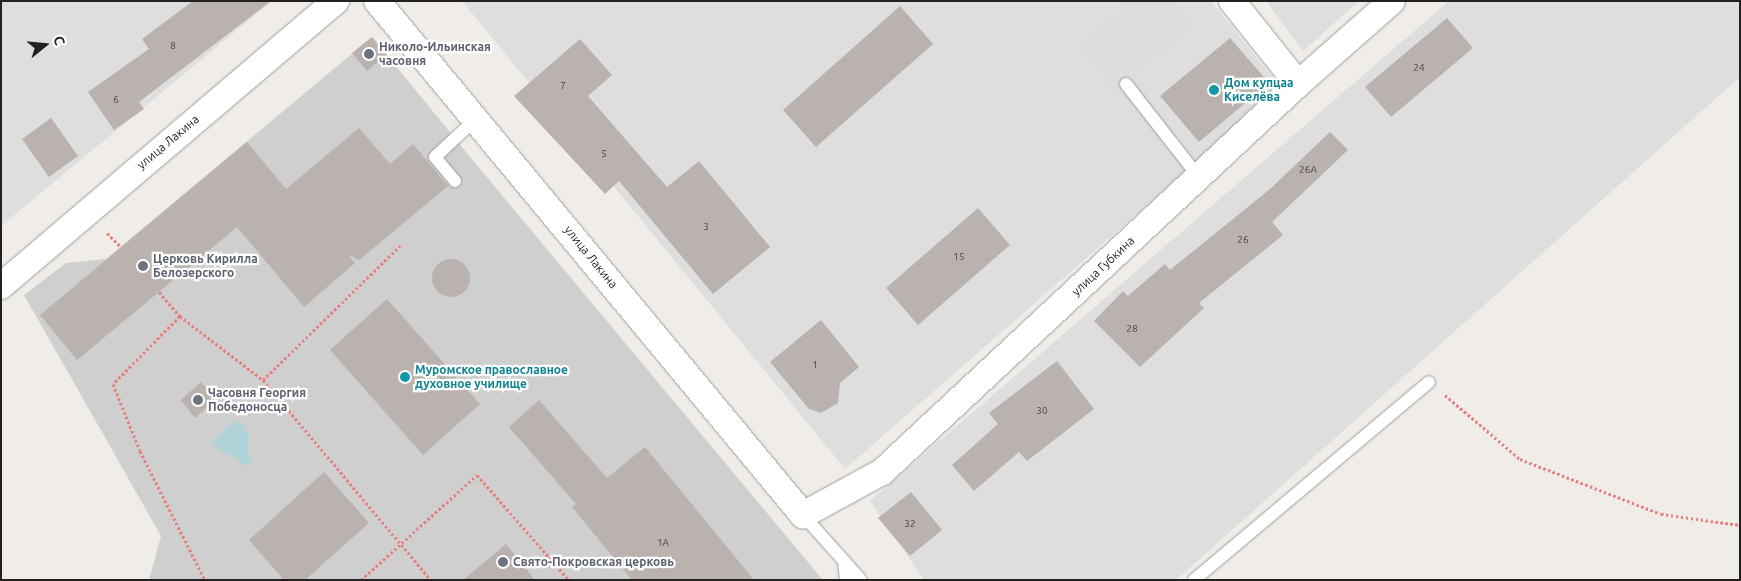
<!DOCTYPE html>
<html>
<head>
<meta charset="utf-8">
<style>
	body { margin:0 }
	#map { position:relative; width:1741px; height:581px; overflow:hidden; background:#f0ede9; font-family:Ubuntu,sans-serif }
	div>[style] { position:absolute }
	.residential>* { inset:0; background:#dfdede }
	.religious>* { inset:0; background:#cfcfcf }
	.parking>* { inset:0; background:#ddd }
	.water>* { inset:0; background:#afd3d8 }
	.building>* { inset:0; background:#b9b2af }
	.round { border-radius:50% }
	.path>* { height:3px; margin-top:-1.5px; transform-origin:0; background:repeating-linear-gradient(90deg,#e98080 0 2.5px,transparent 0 5px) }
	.roads { filter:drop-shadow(0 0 1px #9e9e9e) drop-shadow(0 0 1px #9e9e9e) }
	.lane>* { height:12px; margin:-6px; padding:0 6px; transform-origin:6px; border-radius:6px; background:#fff }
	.street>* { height:26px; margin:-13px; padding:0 13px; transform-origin:13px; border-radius:13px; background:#fff }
	.dots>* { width:14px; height:14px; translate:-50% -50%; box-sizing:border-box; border:2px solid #fff; border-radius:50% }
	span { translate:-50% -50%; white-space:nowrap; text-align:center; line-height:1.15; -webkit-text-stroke:4.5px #fff; paint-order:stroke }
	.number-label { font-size:10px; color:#474544 }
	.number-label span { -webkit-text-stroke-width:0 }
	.worship-label { font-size:12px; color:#5b616d; font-weight:700 }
	.left { translate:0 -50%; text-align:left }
	.culture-label { font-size:12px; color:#0d838f; font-weight:700 }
	.street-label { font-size:12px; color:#212121 }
	.frame { position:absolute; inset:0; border:2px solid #212121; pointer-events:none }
	.north { position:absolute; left:20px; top:20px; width:50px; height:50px; -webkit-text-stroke:4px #fff; paint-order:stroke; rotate:73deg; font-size:14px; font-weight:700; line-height:20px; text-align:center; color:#212121 }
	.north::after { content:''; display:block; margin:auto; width:18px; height:22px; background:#212121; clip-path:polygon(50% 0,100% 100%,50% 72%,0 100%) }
</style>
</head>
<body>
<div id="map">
	<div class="residential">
		<i style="clip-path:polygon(1px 1px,272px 1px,1px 226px)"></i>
		<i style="clip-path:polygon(462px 1px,1211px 1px,1281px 88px,845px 469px)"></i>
		<i style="clip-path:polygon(1266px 1px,1359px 1px,1303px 51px)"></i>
		<i style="clip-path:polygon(1449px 1px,1740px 1px,1740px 77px,1176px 580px,924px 580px,870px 501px)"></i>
	</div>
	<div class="religious">
		<i style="clip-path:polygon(372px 37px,476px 164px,823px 580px,149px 580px,161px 536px,24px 295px,66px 263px,106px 259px)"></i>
	</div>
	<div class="parking">
		<i style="clip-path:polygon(1129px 1px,1174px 1px,1195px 26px,1115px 93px,1076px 47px)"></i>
	</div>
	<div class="water">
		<i style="clip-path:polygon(232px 422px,243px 423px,249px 435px,247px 448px,252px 462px,242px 466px,238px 458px,224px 453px,212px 442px)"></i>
	</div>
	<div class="building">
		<i style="clip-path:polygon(193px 1px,271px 1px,139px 102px,144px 109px,114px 130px,88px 92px,149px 49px,142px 39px)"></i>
		<i style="clip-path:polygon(900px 6px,933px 44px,816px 147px,783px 110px)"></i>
		<i style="clip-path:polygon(1447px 18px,1473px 48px,1391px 117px,1365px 87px)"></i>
		<i style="clip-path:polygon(372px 37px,387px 55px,367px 71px,352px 53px)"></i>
		<i style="clip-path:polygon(1230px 38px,1269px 83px,1199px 142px,1160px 96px)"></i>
		<i style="clip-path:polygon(580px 39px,612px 75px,588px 96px,667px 187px,699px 161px,770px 247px,713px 294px,619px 181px,605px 194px,514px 96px)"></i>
		<i style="clip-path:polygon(51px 118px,78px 156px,49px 177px,22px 139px)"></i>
		<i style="clip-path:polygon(359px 128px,390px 164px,413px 144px,448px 186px,359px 260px,348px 255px,355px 263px,304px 307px,237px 227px,77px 360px,40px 315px,247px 142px,286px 189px)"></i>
		<i style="clip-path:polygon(1330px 132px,1348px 150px,1272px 222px,1283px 235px,1199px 303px,1204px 308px,1140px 367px,1094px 321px,1123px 291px,1128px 296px,1165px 264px,1170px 270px,1270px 189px)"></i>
		<i style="clip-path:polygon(978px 208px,1010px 245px,918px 325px,886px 288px)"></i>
		<i class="round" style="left:432px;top:259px;width:38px;height:38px"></i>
		<i style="clip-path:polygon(387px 299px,480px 404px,423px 455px,330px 350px)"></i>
		<i style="clip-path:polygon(821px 320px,859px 367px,840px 383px,838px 403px,821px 413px,809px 409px,770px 362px)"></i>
		<i style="clip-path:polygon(1057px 361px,1094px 409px,1027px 461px,1019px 452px,974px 491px,952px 465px,998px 424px,989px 413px)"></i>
		<i style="clip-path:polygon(201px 382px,216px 399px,195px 418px,181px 400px)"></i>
		<i style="clip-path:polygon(539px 400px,607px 478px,645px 447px,754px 580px,632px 580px,572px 507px,576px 504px,509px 427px)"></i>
		<i style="clip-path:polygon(324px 472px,369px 523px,305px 580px,284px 580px,249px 540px)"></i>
		<i style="clip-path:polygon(911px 492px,942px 530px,910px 556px,878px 518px)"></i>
		<i style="clip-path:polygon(506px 544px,535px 580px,463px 580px)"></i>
	</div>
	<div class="path">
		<i style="left:107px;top:233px;width:20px;rotate:45deg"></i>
		<i style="left:159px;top:292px;width:32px;rotate:49deg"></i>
		<i style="left:180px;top:316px;width:105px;rotate:37.6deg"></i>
		<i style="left:263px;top:380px;width:261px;rotate:50deg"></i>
		<i style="left:180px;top:316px;width:95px;rotate:134.6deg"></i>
		<i style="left:113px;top:384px;width:72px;rotate:68.1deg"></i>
		<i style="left:140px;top:451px;width:144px;rotate:63.3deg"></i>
		<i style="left:263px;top:380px;width:192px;rotate:-44.4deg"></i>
		<i style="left:1445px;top:395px;width:99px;rotate:40.5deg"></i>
		<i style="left:1520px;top:459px;width:151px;rotate:21.3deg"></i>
		<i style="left:1661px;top:514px;width:80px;rotate:7.9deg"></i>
		<i style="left:361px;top:580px;width:156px;rotate:-42.2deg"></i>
		<i style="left:477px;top:475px;width:140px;rotate:48.8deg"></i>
	</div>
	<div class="roads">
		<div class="lane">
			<i style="left:1126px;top:84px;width:117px;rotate:52deg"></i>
			<i style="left:455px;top:181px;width:31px;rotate:-130deg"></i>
			<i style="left:435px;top:157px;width:57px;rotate:-42.9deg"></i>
			<i style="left:803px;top:515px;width:87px;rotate:48.3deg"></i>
			<i style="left:844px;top:561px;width:19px;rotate:84deg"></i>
			<i style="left:1194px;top:580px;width:307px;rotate:-40.1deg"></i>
		</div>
		<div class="street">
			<i style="left:377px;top:1px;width:668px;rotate:50.35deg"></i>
			<i style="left:803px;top:515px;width:90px;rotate:-28.6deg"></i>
			<i style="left:882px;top:472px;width:569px;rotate:-43.01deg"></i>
			<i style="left:1298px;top:84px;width:125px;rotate:-41.4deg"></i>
			<i style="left:1232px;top:1px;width:106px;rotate:51.5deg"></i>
			<i style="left:1px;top:286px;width:440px;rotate:-40.4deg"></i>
		</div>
	</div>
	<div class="dots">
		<i style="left:369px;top:54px;background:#6b7280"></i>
		<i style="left:1214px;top:90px;background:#0f9aa8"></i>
		<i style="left:143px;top:266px;background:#6b7280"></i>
		<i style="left:405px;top:377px;background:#0f9aa8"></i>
		<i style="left:198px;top:400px;background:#6b7280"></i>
		<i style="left:503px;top:562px;background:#6b7280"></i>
	</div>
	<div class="number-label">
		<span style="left:173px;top:46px">8</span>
		<span style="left:1419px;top:68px">24</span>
		<span style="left:563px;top:86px">7</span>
		<span style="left:116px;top:100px">6</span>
		<span style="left:604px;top:154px">5</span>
		<span style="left:1308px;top:170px">26А</span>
		<span style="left:706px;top:227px">3</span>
		<span style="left:1243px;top:240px">26</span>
		<span style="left:959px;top:257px">15</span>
		<span style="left:1132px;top:329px">28</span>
		<span style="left:815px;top:365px">1</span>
		<span style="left:1042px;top:411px">30</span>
		<span style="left:910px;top:524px">32</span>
		<span style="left:663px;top:543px">1А</span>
	</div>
	<div class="worship-label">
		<span class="left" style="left:379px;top:54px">Николо-Ильинская<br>часовня</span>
		<span class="left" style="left:153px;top:266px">Церковь Кирилла<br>Белозерского</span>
		<span class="left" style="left:208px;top:400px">Часовня Георгия<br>Победоносца</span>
		<span class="left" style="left:513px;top:562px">Свято-Покровская церковь</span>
	</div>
	<div class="culture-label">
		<span class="left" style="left:1224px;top:90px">Дом купцаа<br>Киселёва</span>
		<span class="left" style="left:415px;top:377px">Муромское православное<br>духовное училище</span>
	</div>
	<div class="street-label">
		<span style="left:168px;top:142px;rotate:-40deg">улица Лакина</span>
		<span style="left:591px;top:257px;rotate:51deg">улица Лакина</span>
		<span style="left:1103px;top:266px;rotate:-43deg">улица Губкина</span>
	</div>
	<div class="frame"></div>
	<div class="north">С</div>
</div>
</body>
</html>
